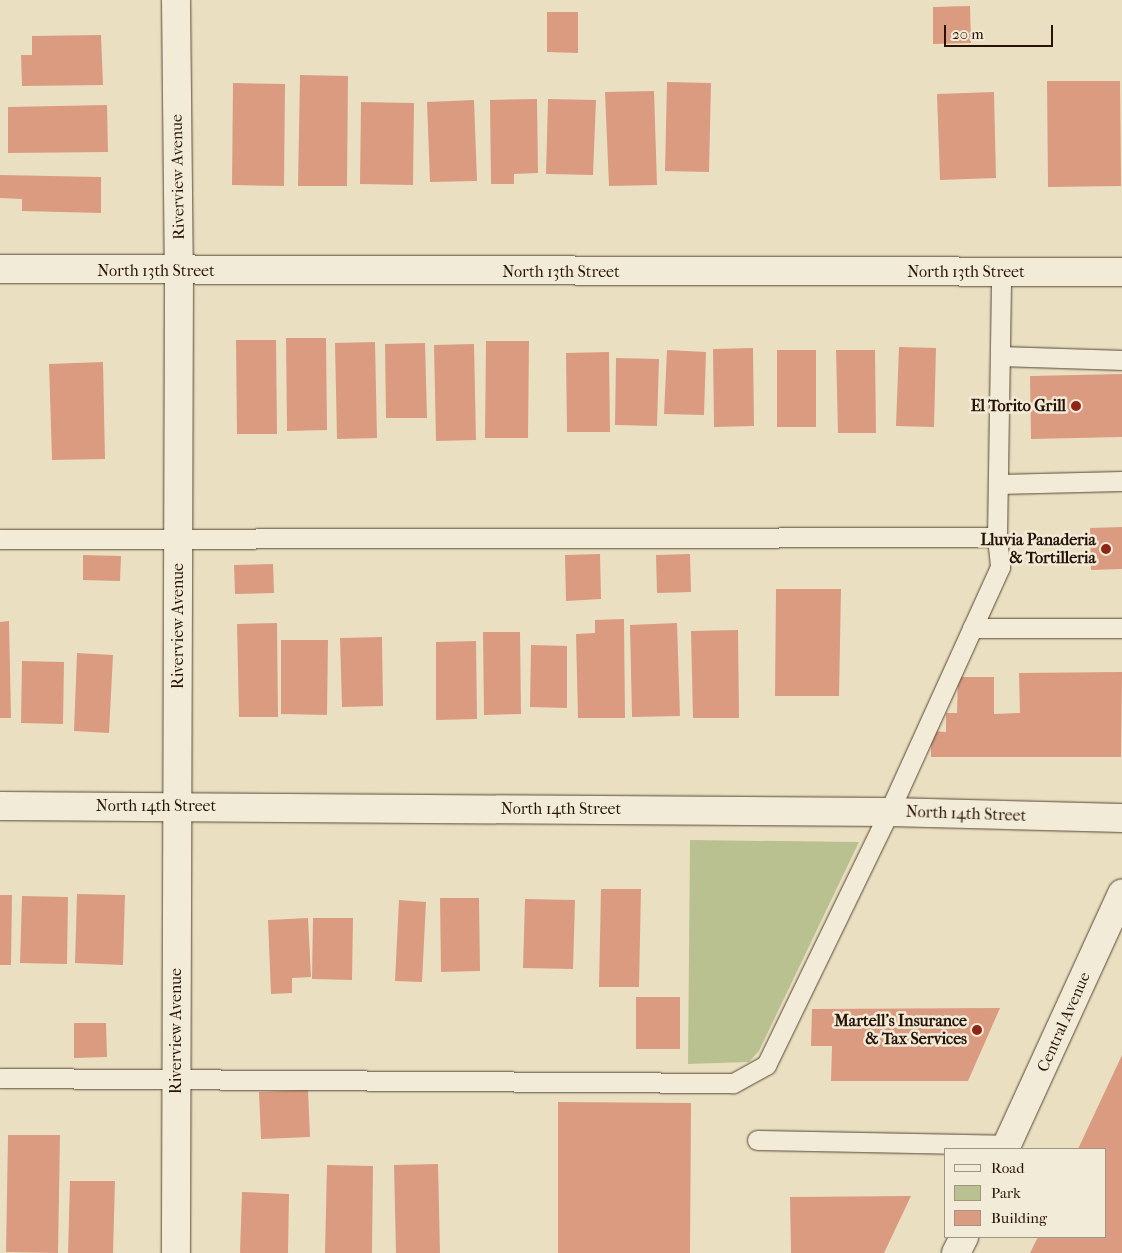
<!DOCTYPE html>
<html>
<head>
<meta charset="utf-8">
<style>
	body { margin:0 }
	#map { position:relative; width:1122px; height:1253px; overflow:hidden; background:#eae0c1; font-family:"IM FELL French Canon",serif }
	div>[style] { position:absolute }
	.green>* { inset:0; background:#bac191 }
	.building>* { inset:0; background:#da9b81 }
	.roads { filter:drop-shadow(0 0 1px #584635) drop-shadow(0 0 1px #584635) }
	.service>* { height:19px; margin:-9.5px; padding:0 9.5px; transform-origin:9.5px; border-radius:9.5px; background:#f1ebd7 }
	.minor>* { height:28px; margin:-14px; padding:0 14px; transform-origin:14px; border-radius:14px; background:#f1ebd7 }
	.tertiary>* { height:28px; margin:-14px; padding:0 14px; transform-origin:14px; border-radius:14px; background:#f1ebd7 }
	.secondary>* { height:28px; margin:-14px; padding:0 14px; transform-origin:14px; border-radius:14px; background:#f1ebd7 }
	.dots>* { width:14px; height:14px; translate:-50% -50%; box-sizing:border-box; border:2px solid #f1ebd7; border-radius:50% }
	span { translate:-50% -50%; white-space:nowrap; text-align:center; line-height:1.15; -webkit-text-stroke:5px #f1ebd7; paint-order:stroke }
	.street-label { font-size:16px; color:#281206 }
	.poi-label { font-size:16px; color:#281206; font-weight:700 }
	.right { translate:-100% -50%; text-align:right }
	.legend { position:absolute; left:944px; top:1148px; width:162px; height:90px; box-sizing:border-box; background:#f1ebd7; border:1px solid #a19483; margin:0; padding:6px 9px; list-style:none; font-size:15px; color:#281206 }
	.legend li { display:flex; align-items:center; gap:10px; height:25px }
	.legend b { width:25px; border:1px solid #a19483 }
	.scale { position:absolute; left:944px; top:25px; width:109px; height:22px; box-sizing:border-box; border:2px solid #281206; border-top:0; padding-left:6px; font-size:15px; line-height:18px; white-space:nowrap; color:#281206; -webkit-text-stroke:4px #f1ebd7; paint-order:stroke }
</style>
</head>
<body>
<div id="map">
	<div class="green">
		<i style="clip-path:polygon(690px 840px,859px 842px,759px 1051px,749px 1062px,688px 1064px)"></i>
	</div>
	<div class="building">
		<i style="clip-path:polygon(970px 6px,971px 43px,933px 44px,933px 7px)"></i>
		<i style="clip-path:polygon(547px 12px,578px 12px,578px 53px,547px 52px)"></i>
		<i style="clip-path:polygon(101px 35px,103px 85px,22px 86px,21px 55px,32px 55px,32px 36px)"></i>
		<i style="clip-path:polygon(300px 75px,348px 76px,347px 186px,298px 186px)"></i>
		<i style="clip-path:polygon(1047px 81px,1120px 81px,1121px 186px,1048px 187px)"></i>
		<i style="clip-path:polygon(667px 82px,711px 83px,709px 172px,665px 171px)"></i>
		<i style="clip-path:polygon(233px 83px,285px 84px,284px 186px,232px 185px)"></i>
		<i style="clip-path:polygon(654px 91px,657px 185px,609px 186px,605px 92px)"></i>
		<i style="clip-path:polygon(994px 92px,996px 178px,940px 180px,937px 94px)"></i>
		<i style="clip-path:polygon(537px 99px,538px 173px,514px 174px,514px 184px,491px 184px,490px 100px)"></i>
		<i style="clip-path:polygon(548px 99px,596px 100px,593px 175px,546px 174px)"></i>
		<i style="clip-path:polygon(474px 100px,477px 181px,430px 182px,427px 102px)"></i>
		<i style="clip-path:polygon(361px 102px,414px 103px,413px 185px,360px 184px)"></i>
		<i style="clip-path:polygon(107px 105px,108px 152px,8px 153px,8px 107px)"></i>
		<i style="clip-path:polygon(0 175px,101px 177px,101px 213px,22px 211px,22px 199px,0 198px)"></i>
		<i style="clip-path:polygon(286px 338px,326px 338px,327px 430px,287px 431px)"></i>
		<i style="clip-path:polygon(236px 340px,276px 340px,277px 434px,237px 434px)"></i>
		<i style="clip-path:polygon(486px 341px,529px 341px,528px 438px,485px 438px)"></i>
		<i style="clip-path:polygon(375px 342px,377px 438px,337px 439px,335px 343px)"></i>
		<i style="clip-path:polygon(425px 343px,427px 418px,386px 418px,385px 344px)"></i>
		<i style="clip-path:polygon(474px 344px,476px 440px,436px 441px,434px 345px)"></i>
		<i style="clip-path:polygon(899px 347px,936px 348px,934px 427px,896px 426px)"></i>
		<i style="clip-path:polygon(753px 348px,754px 426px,714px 427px,713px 349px)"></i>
		<i style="clip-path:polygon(667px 350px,706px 352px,704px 415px,664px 414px)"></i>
		<i style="clip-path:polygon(777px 350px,816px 350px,816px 427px,777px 427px)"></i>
		<i style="clip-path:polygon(836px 350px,875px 350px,876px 433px,838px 433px)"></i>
		<i style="clip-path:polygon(609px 352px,610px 432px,567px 432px,566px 353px)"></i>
		<i style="clip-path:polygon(616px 358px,659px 359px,657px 426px,615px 425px)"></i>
		<i style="clip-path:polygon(103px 362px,105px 459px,52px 460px,49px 364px)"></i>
		<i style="clip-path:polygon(1122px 374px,1122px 437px,1031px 439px,1030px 376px)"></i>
		<i style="clip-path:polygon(1122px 527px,1122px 569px,1091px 570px,1090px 528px)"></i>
		<i style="clip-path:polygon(600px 554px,601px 599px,566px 601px,565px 555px)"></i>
		<i style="clip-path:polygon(690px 554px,691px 592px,657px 593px,656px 555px)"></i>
		<i style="clip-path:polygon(83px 555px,121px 556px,120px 581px,83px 580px)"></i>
		<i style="clip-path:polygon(273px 564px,274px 593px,235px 594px,234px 565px)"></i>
		<i style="clip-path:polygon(776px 589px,841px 589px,839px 696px,775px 696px)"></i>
		<i style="clip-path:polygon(624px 619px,625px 718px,578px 718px,576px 634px,595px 633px,595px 620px)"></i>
		<i style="clip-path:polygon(9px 621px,11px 718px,0 718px,0 622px)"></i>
		<i style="clip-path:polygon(277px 623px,278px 717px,239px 717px,237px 624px)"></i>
		<i style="clip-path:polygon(677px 623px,680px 716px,632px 717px,630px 625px)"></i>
		<i style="clip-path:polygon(738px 630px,739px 718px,693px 718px,691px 631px)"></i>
		<i style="clip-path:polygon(483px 632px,520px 632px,521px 714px,484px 715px)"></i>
		<i style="clip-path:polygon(382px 637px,383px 706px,342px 707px,340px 638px)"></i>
		<i style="clip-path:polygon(281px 640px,328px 640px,327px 715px,281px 714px)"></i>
		<i style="clip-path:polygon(476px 641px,477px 719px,436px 720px,436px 642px)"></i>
		<i style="clip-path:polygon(531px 645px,567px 646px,567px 708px,530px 707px)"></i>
		<i style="clip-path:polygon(77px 653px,113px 655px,109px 733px,74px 731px)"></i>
		<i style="clip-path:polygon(22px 661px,64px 662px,63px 724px,21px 723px)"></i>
		<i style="clip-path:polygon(1122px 672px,1121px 757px,931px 757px,931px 731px,946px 732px,946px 713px,957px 713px,958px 677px,994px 677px,994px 714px,1020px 713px,1019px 673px)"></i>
		<i style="clip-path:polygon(601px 889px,641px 889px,639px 987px,599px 987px)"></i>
		<i style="clip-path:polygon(77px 894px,125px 895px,123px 965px,75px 963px)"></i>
		<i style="clip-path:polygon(0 895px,12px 895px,11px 965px,0 965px)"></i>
		<i style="clip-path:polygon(22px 896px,68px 897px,67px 964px,20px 963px)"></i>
		<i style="clip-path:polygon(440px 898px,479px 898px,480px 971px,441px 972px)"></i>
		<i style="clip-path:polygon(525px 899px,575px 900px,573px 969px,523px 968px)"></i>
		<i style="clip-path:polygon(399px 900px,426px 902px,422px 982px,395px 981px)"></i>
		<i style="clip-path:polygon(308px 918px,311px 977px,292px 978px,292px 993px,271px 994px,268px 920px)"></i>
		<i style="clip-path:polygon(313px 918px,353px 918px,352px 980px,312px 979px)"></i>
		<i style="clip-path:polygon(636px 997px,680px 997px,680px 1049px,636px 1049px)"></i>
		<i style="clip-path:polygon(1000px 1008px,968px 1081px,831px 1081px,832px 1046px,811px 1046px,812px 1009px)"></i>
		<i style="clip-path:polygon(74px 1023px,106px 1023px,107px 1057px,74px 1058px)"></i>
		<i style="clip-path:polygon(1122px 1055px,1122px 1253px,1030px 1253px,1038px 1237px,1106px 1237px,1106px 1149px,1078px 1149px)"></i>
		<i style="clip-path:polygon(308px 1090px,310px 1137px,261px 1139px,259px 1092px)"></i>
		<i style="clip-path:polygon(558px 1102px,691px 1103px,690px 1253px,558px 1253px)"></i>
		<i style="clip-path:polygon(8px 1135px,60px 1135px,58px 1253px,6px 1252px)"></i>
		<i style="clip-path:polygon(438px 1164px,440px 1253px,396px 1253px,394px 1165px)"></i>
		<i style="clip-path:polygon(327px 1165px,373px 1166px,372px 1253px,325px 1253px)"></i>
		<i style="clip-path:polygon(70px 1181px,115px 1181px,113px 1253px,68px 1253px)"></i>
		<i style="clip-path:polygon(242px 1192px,289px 1194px,288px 1253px,240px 1253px)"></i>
		<i style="clip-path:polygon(911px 1196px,884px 1253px,791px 1253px,790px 1197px)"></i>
	</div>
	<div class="roads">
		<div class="service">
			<i style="left:1001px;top:356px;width:121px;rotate:1.9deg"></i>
			<i style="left:998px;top:484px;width:124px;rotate:-1.4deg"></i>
			<i style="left:997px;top:537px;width:265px;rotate:-89.1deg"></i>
			<i style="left:0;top:539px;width:997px;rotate:-0.11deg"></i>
			<i style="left:997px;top:537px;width:30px;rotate:84deg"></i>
			<i style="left:1000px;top:567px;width:269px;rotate:114.4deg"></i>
			<i style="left:889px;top:812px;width:281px;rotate:115.9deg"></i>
			<i style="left:766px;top:1065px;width:38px;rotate:151deg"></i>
			<i style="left:733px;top:1083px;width:733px;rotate:-179.61deg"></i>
			<i style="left:972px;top:628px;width:150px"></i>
			<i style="left:757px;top:1140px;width:250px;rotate:1.1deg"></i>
		</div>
		<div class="minor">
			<i style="left:176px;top:0;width:272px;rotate:89.4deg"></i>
			<i style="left:179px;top:272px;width:981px;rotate:90.18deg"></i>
			<i style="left:0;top:806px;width:889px;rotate:0.39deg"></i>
			<i style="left:889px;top:812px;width:233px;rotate:1.5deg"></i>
		</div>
		<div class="tertiary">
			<i style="left:0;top:269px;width:1122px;rotate:0.15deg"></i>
		</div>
		<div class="secondary">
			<i style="left:1005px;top:1149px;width:281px;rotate:-65.4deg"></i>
			<i style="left:956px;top:1253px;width:18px;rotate:-63deg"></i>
		</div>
	</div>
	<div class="dots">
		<i style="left:1076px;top:406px;background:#8f2418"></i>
		<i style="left:1106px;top:549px;background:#8f2418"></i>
		<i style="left:977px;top:1030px;background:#8f2418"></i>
	</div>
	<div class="street-label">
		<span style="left:178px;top:177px;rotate:-91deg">Riverview Avenue</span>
		<span style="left:156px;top:271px">North 13th Street</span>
		<span style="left:561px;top:272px">North 13th Street</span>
		<span style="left:966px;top:272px">North 13th Street</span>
		<span style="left:178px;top:626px;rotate:-90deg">Riverview Avenue</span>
		<span style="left:156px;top:806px">North 14th Street</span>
		<span style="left:561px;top:809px">North 14th Street</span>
		<span style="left:966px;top:814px;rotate:2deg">North 14th Street</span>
		<span style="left:1064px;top:1022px;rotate:-66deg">Central Avenue</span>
		<span style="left:176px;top:1031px;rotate:-90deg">Riverview Avenue</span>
	</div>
	<div class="poi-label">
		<span class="right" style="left:1066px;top:406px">El Torito Grill</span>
		<span class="right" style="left:1096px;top:549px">Lluvia Panaderia<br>&amp; Tortilleria</span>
		<span class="right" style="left:967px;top:1030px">Martell's Insurance<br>&amp; Tax Services</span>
	</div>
	<ul class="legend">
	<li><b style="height:6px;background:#f1ebd7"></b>Road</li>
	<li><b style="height:14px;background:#bac191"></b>Park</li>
	<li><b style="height:14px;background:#da9b81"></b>Building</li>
	</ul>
	<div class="scale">20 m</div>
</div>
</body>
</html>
